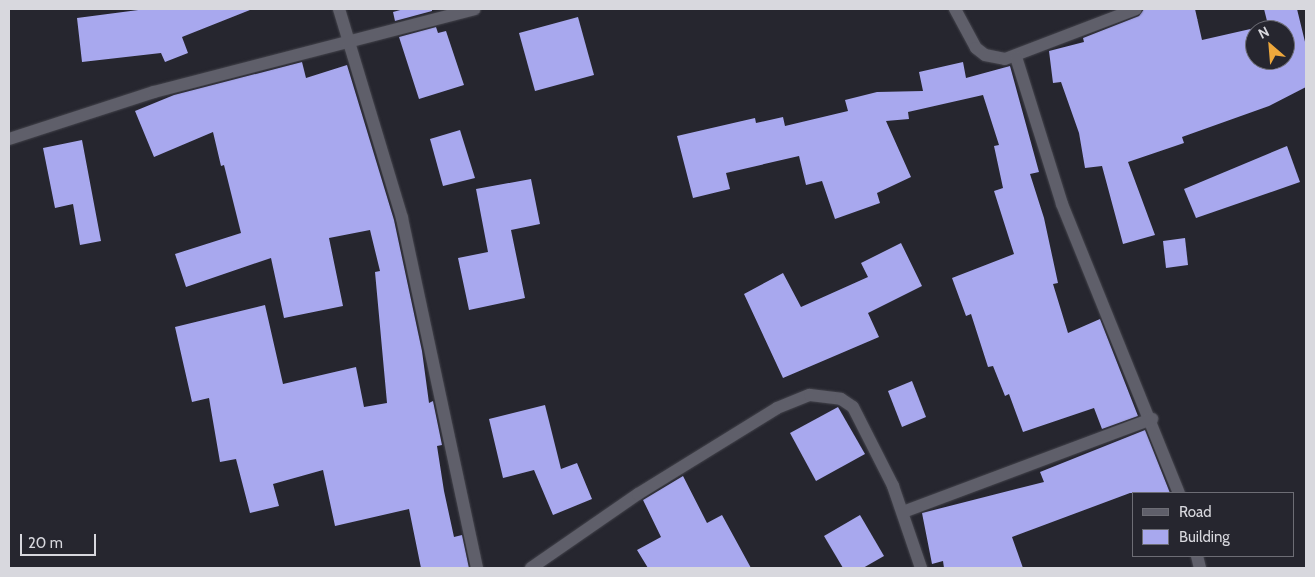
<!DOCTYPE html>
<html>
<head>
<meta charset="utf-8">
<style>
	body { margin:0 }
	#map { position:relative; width:1315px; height:577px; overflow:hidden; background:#26262f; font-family:Cabin,sans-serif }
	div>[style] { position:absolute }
	.building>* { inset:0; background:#a8a8ee }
	.roads { filter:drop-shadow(0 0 1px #43434b) drop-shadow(0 0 1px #43434b) }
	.street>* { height:12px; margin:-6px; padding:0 6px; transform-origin:6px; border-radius:6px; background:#5f5f6a }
	.secondary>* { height:12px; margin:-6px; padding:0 6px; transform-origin:6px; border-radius:6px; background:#5f5f6a }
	span { translate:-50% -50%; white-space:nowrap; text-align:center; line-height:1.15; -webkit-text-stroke:5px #26262f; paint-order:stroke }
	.frame { position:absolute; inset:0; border:10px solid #d8d8de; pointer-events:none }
	.legend { position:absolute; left:1132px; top:492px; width:162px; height:65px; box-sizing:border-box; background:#26262f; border:1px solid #6d6d75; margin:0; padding:6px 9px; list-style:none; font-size:15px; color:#d8d8de }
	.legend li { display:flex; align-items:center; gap:10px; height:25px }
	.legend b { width:25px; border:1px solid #6d6d75 }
	.north { position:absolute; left:1245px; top:20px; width:50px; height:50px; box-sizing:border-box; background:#26262f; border:1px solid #6d6d75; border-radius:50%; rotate:333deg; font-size:14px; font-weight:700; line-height:20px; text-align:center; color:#d8d8de }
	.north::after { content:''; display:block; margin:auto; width:18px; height:22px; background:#eea83c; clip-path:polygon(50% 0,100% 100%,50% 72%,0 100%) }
	.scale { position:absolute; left:20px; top:534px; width:76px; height:22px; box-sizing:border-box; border:2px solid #d8d8de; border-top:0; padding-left:6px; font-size:15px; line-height:18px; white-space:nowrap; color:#d8d8de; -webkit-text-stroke:4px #26262f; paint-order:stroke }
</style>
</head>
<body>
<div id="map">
	<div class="building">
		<i style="clip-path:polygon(146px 9px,250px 9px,250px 10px,182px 37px,188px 53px,165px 62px,161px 53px,82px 62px,77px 18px)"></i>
		<i style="clip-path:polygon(404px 9px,432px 9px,432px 11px,395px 21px,393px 12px)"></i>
		<i style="clip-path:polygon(evenodd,1144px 9px,1195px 9px,1202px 40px,1268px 25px,1264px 9px,1297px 9px,1306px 46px,1306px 87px,1269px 106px,1182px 137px,1184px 143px,1128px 162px,1155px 235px,1123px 244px,1102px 166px,1085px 168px,1079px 133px,1061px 82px,1053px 83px,1049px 51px,1084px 42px,1083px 38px,1139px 16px,1144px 9px,1255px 30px,1285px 30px,1285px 60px,1255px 60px,1255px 30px)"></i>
		<i style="clip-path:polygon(578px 17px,594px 75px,535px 91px,519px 33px)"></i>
		<i style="clip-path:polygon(436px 27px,438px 33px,446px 31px,464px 85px,419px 99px,399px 37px)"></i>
		<i style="clip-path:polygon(302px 62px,306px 78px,347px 65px,394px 220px,422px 351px,429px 403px,433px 401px,442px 445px,437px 446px,444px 491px,454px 537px,462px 535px,469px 568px,421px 568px,409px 509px,335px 526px,323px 470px,273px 484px,279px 506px,250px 513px,236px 459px,220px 462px,209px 398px,192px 402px,175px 327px,265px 305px,283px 384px,356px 367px,364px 407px,387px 403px,375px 272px,380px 271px,370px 230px,329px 238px,343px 306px,284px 318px,271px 258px,186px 287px,175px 254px,241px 233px,224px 165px,221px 166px,213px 132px,154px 157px,135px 111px,174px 95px)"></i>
		<i style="clip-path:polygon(963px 62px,966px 78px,1010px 66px,1039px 172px,1030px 174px,1044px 218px,1058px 283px,1053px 284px,1068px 333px,1100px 319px,1138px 416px,1102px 429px,1094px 408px,1023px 432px,1009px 394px,1005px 396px,993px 366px,988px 367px,971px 314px,966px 316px,952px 278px,1014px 254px,994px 191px,1003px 188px,994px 146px,999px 145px,983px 95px,908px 112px,909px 119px,886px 121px,911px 177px,877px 193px,880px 203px,835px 219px,822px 181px,806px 185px,799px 156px,726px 173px,730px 189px,693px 198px,677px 136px,755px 118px,756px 123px,783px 117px,785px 126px,848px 111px,845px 100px,877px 92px,923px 91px,919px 72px)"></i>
		<i style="clip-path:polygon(460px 130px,475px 178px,443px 186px,430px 139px)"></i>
		<i style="clip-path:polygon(82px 140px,101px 241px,80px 245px,73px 204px,55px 208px,43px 148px)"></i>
		<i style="clip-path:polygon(1287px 146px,1300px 182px,1196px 218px,1184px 189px)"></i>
		<i style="clip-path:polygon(531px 179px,540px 224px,511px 230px,525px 298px,469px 310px,458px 258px,488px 252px,476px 189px)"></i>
		<i style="clip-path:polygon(1185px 238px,1188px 265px,1166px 268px,1163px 241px)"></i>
		<i style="clip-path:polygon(901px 243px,922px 286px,868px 313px,879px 337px,783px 378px,744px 294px,783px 273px,801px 307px,868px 277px,861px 263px)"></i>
		<i style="clip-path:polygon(912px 381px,926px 417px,902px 427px,888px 391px)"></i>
		<i style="clip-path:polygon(545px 405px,561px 469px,577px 463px,592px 499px,553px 515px,534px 470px,503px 478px,489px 419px)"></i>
		<i style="clip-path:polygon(838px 407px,865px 454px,816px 481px,790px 433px)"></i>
		<i style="clip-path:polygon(1145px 430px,1170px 493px,1130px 493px,1012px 537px,1023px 568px,944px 568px,943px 561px,932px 564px,922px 513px,1044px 482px,1040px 472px)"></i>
		<i style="clip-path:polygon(683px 476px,707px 523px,722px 515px,751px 568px,648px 568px,637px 550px,661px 537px,643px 500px)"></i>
		<i style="clip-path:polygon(860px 515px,884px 556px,863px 568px,843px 568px,824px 536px)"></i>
	</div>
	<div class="roads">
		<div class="street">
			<i style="left:955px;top:9px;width:44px;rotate:61.7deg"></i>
			<i style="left:976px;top:48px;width:11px;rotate:38deg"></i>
			<i style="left:985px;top:55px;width:20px;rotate:11deg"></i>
			<i style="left:1005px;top:59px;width:140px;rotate:-20.9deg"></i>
			<i style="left:1016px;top:57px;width:154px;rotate:72.6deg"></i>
			<i style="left:1062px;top:204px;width:312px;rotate:68deg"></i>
			<i style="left:9px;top:139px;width:152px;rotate:-18deg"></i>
			<i style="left:154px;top:92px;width:331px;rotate:-14.5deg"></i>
			<i style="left:903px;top:512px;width:266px;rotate:-20.5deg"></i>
			<i style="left:1197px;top:556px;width:12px;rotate:76deg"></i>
			<i style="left:531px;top:568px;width:130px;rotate:-34.7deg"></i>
			<i style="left:638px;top:494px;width:163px;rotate:-31.7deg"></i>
			<i style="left:777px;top:408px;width:35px;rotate:-22deg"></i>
			<i style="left:810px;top:395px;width:31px;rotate:7deg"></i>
			<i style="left:841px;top:399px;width:14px;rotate:34deg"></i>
			<i style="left:853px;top:407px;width:89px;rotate:63.1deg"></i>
			<i style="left:893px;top:486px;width:87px;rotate:71.1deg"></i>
		</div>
		<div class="secondary">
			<i style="left:339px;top:9px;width:218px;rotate:73.2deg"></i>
			<i style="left:402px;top:218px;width:358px;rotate:77.9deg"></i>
		</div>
	</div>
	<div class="frame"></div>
	<ul class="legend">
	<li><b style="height:6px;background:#5f5f6a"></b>Road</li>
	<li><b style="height:14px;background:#a8a8ee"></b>Building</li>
	</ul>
	<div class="north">N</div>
	<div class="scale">20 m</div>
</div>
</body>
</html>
